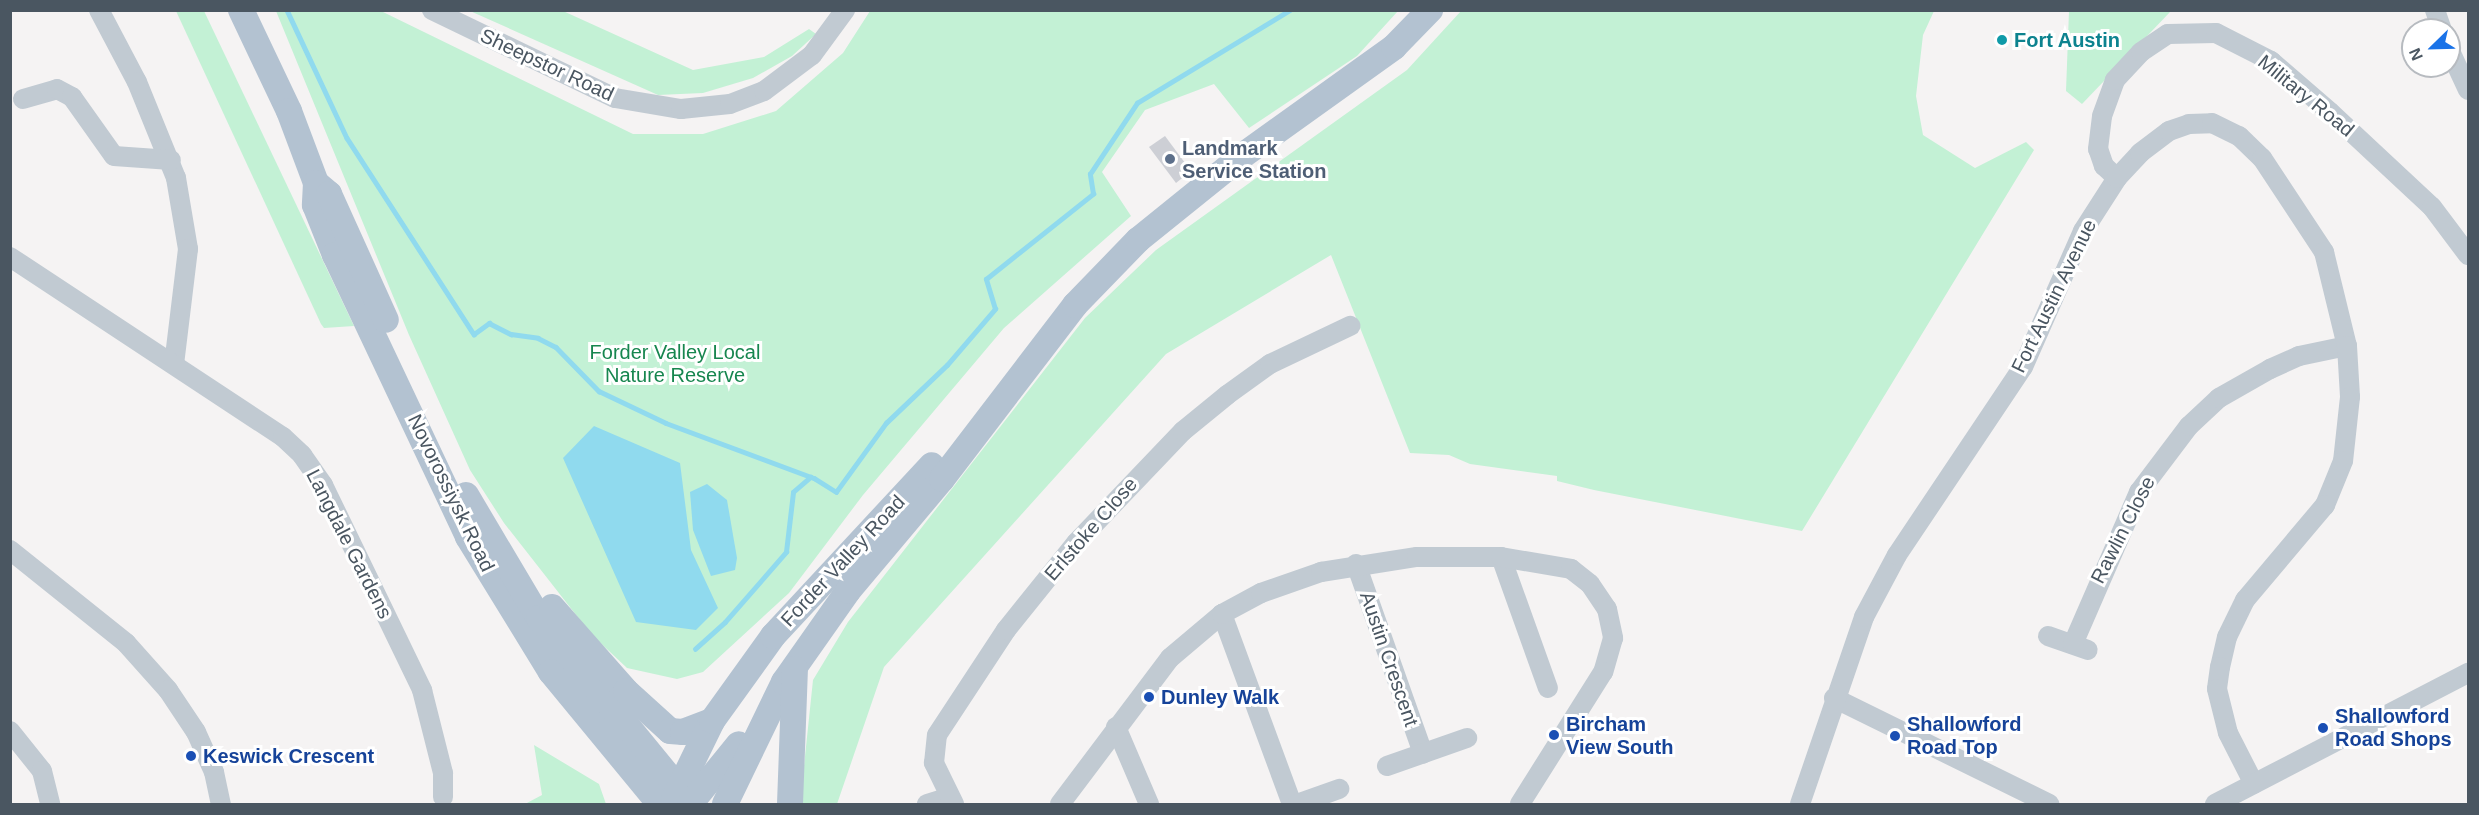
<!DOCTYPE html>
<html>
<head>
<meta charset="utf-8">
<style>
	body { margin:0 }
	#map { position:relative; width:2479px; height:815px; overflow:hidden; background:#f5f3f3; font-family:Arial,sans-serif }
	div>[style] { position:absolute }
	.green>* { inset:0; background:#c3f1d5 }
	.water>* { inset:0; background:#90daee }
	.stream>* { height:4.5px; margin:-2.25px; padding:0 2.25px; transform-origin:2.25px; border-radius:2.25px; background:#90daee }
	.building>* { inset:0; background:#cdcfd5 }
	.minor>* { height:20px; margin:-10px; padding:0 10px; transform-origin:10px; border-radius:10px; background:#c1cad2 }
	.major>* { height:26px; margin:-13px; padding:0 13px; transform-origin:13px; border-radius:13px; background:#b3c2d1 }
	.dots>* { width:16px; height:16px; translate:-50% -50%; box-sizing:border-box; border:3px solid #fff; border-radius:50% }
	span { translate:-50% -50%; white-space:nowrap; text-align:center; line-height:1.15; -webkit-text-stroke:6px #fff; paint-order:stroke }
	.culture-label { font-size:20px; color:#0d838f; font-weight:700 }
	.left { translate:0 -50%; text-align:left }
	.street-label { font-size:20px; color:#4a5661 }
	.service-label { font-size:20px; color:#4e5e75; font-weight:700 }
	.park-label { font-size:20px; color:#17864f }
	.transit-label { font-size:20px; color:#164399; font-weight:700 }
	.frame { position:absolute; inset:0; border:12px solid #4a5661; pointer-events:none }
	.north { position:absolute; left:2401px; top:18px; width:60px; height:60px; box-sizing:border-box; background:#fff; border:2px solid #b7bbc0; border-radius:50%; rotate:247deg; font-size:16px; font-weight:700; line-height:24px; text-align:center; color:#4a5661 }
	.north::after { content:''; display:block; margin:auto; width:21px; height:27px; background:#1a73e8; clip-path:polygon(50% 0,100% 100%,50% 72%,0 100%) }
</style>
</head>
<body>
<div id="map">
	<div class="green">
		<i style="clip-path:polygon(176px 11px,204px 11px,354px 326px,324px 328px,321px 324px)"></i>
		<i style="clip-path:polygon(276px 11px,381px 11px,633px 134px,703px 134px,776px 111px,843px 53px,870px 11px,1398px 11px,1357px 56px,1249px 128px,1214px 84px,1145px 110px,1102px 172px,1131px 216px,1004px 328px,863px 495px,789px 593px,703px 672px,677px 679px,627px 668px,591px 634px,504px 523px,470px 470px,409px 335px)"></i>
		<i style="clip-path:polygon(470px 11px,563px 11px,693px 70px,764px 57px,809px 29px,816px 34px,792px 56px,753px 78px,703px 93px,658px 95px)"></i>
		<i style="clip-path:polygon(1461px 11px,1934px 11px,1923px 35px,1916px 96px,1923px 135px,1975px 168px,2026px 142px,2034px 150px,1802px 531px,1594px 490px,1557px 481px,1557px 476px,1470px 464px,1449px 455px,1410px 453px,1331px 255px,1166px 354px,884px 667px,837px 804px,800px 804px,813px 680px,848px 622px,1085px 318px,1156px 250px,1407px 70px)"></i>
		<i style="clip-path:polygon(2069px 11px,2171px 11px,2082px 104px,2066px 91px)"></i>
		<i style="clip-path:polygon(534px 745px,599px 784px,606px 804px,525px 804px,542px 795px)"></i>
	</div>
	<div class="water">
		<i style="clip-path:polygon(594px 426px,680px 463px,691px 550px,718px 608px,696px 630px,636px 622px,563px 458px)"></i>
		<i style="clip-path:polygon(707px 484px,727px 500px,737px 558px,735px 570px,711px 576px,693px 530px,690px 492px)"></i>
	</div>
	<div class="stream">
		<i style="left:287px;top:10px;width:141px;rotate:64.9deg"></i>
		<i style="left:347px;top:138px;width:234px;rotate:57.1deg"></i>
		<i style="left:474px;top:334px;width:19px;rotate:-36deg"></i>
		<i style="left:489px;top:323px;width:25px;rotate:27deg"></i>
		<i style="left:511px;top:334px;width:27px;rotate:8deg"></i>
		<i style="left:538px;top:338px;width:20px;rotate:27deg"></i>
		<i style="left:556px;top:347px;width:62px;rotate:45.7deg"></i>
		<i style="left:599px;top:391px;width:74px;rotate:25.5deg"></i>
		<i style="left:666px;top:423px;width:158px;rotate:20.4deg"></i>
		<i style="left:814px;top:478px;width:26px;rotate:32deg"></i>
		<i style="left:836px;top:492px;width:85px;rotate:-54.1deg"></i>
		<i style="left:886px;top:423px;width:84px;rotate:-43.6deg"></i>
		<i style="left:947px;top:365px;width:74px;rotate:-49.4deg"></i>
		<i style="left:995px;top:309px;width:31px;rotate:-107deg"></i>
		<i style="left:986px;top:279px;width:137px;rotate:-38.5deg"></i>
		<i style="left:1093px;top:194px;width:20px;rotate:-99deg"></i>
		<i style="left:1090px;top:174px;width:85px;rotate:-56.5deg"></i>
		<i style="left:1137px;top:103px;width:179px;rotate:-31.3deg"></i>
		<i style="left:695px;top:649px;width:40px;rotate:-42deg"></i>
		<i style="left:725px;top:622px;width:93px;rotate:-48.9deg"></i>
		<i style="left:786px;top:552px;width:60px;rotate:-83.3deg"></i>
		<i style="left:793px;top:492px;width:23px;rotate:-41deg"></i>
	</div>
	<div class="building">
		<i style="clip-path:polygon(1165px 136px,1191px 171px,1176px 183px,1149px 147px)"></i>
	</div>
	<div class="minor">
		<i style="left:99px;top:10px;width:81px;rotate:62.2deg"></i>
		<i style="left:137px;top:82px;width:104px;rotate:67.9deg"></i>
		<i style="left:176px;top:178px;width:72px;rotate:80.4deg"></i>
		<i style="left:188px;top:249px;width:116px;rotate:96.9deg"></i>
		<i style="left:432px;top:10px;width:203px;rotate:25.7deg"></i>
		<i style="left:615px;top:98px;width:67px;rotate:9.5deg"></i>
		<i style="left:681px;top:109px;width:49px;rotate:-5.8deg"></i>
		<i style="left:730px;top:104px;width:36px;rotate:-21deg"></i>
		<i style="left:764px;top:91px;width:60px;rotate:-36.9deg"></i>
		<i style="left:812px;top:55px;width:56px;rotate:-53.7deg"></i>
		<i style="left:2435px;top:10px;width:21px;rotate:71deg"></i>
		<i style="left:2449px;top:49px;width:45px;rotate:65.1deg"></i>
		<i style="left:23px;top:99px;width:35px;rotate:-16deg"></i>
		<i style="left:57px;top:89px;width:17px;rotate:28deg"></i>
		<i style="left:72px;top:97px;width:72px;rotate:54.6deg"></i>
		<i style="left:114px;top:156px;width:57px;rotate:4deg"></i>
		<i style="left:2117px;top:178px;width:18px;rotate:-137deg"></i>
		<i style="left:2104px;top:166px;width:18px;rotate:-109deg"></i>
		<i style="left:2098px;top:149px;width:33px;rotate:-83deg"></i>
		<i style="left:2102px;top:116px;width:38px;rotate:-70deg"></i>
		<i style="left:2115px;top:80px;width:38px;rotate:-47deg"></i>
		<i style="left:2141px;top:52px;width:32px;rotate:-34deg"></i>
		<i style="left:2168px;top:34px;width:48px;rotate:-1.2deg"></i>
		<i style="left:2216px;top:33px;width:62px;rotate:27deg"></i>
		<i style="left:2271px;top:61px;width:78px;rotate:40.8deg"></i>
		<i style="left:2330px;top:112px;width:139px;rotate:43deg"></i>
		<i style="left:2432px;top:207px;width:60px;rotate:53.1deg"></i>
		<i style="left:10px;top:257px;width:327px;rotate:33.4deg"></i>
		<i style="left:283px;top:437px;width:26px;rotate:43deg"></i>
		<i style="left:302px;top:455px;width:37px;rotate:55deg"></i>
		<i style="left:323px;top:485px;width:228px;rotate:64.2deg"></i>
		<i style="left:422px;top:690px;width:86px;rotate:75.8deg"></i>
		<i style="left:443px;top:773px;width:24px;rotate:90deg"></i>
		<i style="left:10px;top:550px;width:149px;rotate:38.7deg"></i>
		<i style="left:126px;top:643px;width:63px;rotate:48.2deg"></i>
		<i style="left:168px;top:690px;width:50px;rotate:56.3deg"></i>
		<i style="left:196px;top:732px;width:44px;rotate:65.8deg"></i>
		<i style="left:214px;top:772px;width:33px;rotate:78deg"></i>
		<i style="left:1501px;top:557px;width:139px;rotate:70.3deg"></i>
		<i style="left:1356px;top:564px;width:201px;rotate:70.5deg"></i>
		<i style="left:1222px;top:614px;width:202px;rotate:69.8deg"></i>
		<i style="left:2048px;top:636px;width:42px;rotate:19.3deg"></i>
		<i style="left:2073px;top:644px;width:166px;rotate:-66.5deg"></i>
		<i style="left:2139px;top:492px;width:83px;rotate:-52.9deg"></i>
		<i style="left:2189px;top:426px;width:41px;rotate:-43deg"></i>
		<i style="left:2219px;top:398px;width:59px;rotate:-29.6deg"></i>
		<i style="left:2270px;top:369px;width:32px;rotate:-24deg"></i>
		<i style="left:2299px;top:356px;width:49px;rotate:-11.8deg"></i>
		<i style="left:1834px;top:698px;width:240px;rotate:26.2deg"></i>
		<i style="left:1116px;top:727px;width:84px;rotate:66.8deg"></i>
		<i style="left:10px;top:731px;width:51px;rotate:51.3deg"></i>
		<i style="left:42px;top:771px;width:34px;rotate:76deg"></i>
		<i style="left:1387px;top:766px;width:85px;rotate:-19.3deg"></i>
		<i style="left:927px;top:804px;width:21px;rotate:-17deg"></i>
		<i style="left:954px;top:804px;width:46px;rotate:-116deg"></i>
		<i style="left:934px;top:763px;width:28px;rotate:-84deg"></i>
		<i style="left:937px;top:735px;width:126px;rotate:-56.7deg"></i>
		<i style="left:1006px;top:630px;width:112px;rotate:-51.2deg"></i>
		<i style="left:1076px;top:543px;width:155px;rotate:-46.3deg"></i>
		<i style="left:1183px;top:431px;width:57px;rotate:-39.3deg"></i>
		<i style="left:1227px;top:395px;width:53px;rotate:-35.8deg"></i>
		<i style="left:1270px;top:364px;width:89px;rotate:-25.4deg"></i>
		<i style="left:1060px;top:804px;width:183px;rotate:-53deg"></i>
		<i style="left:1170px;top:658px;width:68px;rotate:-40.2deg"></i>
		<i style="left:1222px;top:614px;width:44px;rotate:-28.3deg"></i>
		<i style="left:1261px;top:593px;width:64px;rotate:-19.3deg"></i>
		<i style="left:1321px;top:572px;width:97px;rotate:-8.9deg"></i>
		<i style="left:1417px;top:557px;width:84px"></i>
		<i style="left:1501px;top:557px;width:71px;rotate:9.7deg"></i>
		<i style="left:1571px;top:569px;width:24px;rotate:38deg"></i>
		<i style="left:1590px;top:584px;width:30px;rotate:56deg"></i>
		<i style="left:1607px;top:609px;width:30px;rotate:78deg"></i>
		<i style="left:1613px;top:638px;width:35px;rotate:106deg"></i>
		<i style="left:1603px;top:672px;width:156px;rotate:122.2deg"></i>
		<i style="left:1297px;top:804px;width:45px;rotate:-19.7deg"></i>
		<i style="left:1800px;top:804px;width:198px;rotate:-71.1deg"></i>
		<i style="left:1864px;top:617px;width:70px;rotate:-62deg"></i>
		<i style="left:1897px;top:555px;width:226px;rotate:-56.2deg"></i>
		<i style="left:2023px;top:367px;width:149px;rotate:-66.2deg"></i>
		<i style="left:2083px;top:231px;width:63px;rotate:-57.3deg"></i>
		<i style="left:2117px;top:178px;width:34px;rotate:-47deg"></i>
		<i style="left:2140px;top:153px;width:36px;rotate:-37deg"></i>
		<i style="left:2169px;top:131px;width:21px;rotate:-19deg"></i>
		<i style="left:2189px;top:124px;width:23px;rotate:-2deg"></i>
		<i style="left:2212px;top:123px;width:30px;rotate:26deg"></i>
		<i style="left:2239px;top:136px;width:32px;rotate:44deg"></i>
		<i style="left:2262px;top:158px;width:113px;rotate:56.6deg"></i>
		<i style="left:2324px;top:252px;width:97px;rotate:76.3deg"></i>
		<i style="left:2347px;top:346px;width:51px;rotate:86.6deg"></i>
		<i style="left:2350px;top:397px;width:64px;rotate:96.2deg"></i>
		<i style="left:2343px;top:461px;width:48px;rotate:112.2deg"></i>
		<i style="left:2325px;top:505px;width:124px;rotate:130.1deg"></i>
		<i style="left:2245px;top:600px;width:41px;rotate:115.9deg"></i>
		<i style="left:2227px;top:637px;width:31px;rotate:103deg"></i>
		<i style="left:2220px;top:667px;width:22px;rotate:98deg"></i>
		<i style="left:2217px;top:689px;width:45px;rotate:76deg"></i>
		<i style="left:2228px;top:733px;width:57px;rotate:63deg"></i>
		<i style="left:2215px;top:804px;width:285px;rotate:-27.4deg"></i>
	</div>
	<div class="major">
		<i style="left:241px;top:10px;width:112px;rotate:64.6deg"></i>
		<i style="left:289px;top:111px;width:77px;rotate:69.4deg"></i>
		<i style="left:316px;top:183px;width:22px;rotate:93deg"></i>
		<i style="left:315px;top:205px;width:54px;rotate:68.2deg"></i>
		<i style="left:335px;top:255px;width:312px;rotate:64.7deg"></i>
		<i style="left:468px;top:537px;width:158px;rotate:58.4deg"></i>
		<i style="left:551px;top:672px;width:171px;rotate:50.5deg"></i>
		<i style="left:316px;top:183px;width:17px;rotate:40deg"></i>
		<i style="left:329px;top:194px;width:138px;rotate:65.7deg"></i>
		<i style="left:466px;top:495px;width:143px;rotate:59.3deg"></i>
		<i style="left:539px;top:618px;width:240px;rotate:50.7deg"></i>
		<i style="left:552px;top:607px;width:112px;rotate:48.6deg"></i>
		<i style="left:626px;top:691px;width:59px;rotate:42.3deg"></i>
		<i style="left:670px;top:731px;width:13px;rotate:4deg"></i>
		<i style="left:683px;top:732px;width:31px;rotate:-21deg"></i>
		<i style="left:674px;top:799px;width:87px;rotate:-64deg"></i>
		<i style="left:712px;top:721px;width:105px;rotate:-54.3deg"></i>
		<i style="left:773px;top:636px;width:233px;rotate:-47.1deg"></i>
		<i style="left:690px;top:804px;width:77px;rotate:-50.8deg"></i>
		<i style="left:725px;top:804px;width:136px;rotate:-64.2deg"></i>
		<i style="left:784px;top:682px;width:111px;rotate:-54.9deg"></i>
		<i style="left:848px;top:591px;width:146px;rotate:-50deg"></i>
		<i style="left:942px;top:479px;width:219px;rotate:-52.6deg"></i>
		<i style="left:1075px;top:305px;width:91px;rotate:-45.9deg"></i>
		<i style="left:1138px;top:240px;width:134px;rotate:-38.9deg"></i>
		<i style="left:1242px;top:156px;width:187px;rotate:-35.6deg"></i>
		<i style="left:1394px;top:47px;width:52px;rotate:-45.8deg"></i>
		<i style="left:790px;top:804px;width:135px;rotate:-87.9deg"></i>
	</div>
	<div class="dots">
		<i style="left:2002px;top:40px;background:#0f9aa8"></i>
		<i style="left:1170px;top:159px;background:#5c6f8a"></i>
		<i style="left:1149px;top:697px;background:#1a4fb4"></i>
		<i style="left:2323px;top:728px;background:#1a4fb4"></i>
		<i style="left:1554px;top:735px;background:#1a4fb4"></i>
		<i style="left:1895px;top:736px;background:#1a4fb4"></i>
		<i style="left:191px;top:756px;background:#1a4fb4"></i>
	</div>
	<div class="culture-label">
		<span class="left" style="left:2014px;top:40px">Fort Austin</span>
	</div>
	<div class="street-label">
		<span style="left:547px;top:65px;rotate:25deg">Sheepstor Road</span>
		<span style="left:2306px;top:96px;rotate:39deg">Military Road</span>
		<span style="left:2054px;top:296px;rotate:-64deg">Fort Austin Avenue</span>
		<span style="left:451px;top:493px;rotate:64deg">Novorossiysk Road</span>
		<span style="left:1091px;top:529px;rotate:-49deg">Erlstoke Close</span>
		<span style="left:2123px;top:530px;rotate:-63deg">Rawlin Close</span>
		<span style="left:349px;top:544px;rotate:63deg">Langdale Gardens</span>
		<span style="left:843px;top:561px;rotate:-47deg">Forder Valley Road</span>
		<span style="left:1389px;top:659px;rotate:71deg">Austin Crescent</span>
	</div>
	<div class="service-label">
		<span class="left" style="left:1182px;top:160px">Landmark<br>Service Station</span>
	</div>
	<div class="park-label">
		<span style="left:675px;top:364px">Forder Valley Local<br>Nature Reserve</span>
	</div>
	<div class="transit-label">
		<span class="left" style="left:1161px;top:697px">Dunley Walk</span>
		<span class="left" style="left:2335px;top:728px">Shallowford<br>Road Shops</span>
		<span class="left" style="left:1566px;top:736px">Bircham<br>View South</span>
		<span class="left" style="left:1907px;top:736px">Shallowford<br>Road Top</span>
		<span class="left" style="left:203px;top:756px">Keswick Crescent</span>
	</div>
	<div class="frame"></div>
	<div class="north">N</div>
</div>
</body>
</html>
